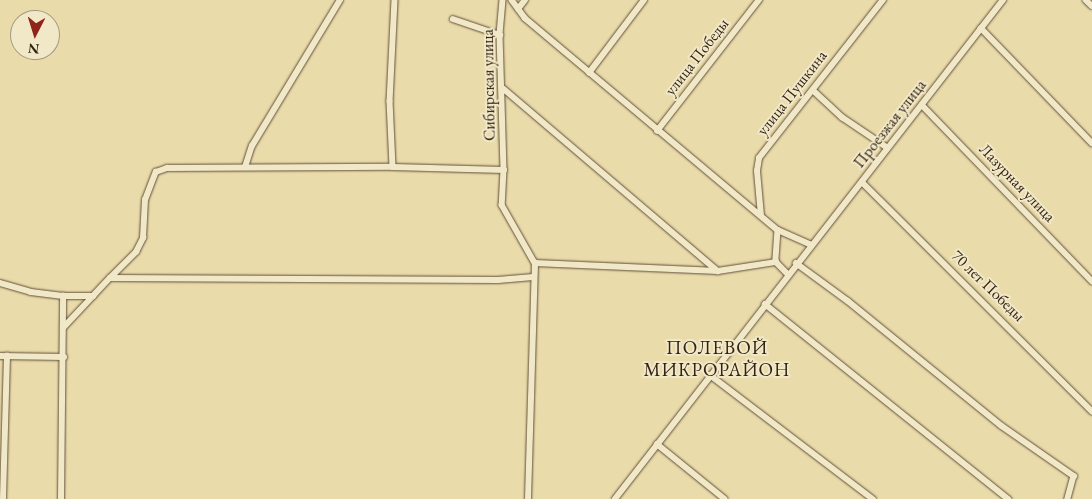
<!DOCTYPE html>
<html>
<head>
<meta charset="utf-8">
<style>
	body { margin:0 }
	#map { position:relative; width:1092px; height:499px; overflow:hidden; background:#eadbab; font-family:"EB Garamond",serif }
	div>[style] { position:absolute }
	.roads { filter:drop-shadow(0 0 1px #615039) drop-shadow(0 0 1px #615039) }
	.minor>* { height:5.5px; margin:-2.75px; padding:0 2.75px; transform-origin:2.75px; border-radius:2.75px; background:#f1e8c8 }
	span { translate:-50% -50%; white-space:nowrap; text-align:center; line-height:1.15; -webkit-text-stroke:4px #f1e8c8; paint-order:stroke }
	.street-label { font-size:16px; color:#332213 }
	.quarter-label { font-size:19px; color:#332213; letter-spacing:1px }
	.north { position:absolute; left:10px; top:10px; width:50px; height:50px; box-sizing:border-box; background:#f1e8c8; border:1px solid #a59980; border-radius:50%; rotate:185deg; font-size:14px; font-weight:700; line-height:20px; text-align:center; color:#332213 }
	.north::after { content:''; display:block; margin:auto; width:18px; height:22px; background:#8f2418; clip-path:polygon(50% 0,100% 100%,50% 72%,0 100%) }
</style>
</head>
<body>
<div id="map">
	<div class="roads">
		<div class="minor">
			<i style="left:395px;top:0;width:101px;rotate:92.8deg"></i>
			<i style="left:390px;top:101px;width:66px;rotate:87.4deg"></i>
			<i style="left:393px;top:167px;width:111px;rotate:1.5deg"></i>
			<i style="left:504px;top:170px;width:35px;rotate:93deg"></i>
			<i style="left:502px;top:205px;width:67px;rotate:60.4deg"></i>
			<i style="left:535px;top:263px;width:183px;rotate:2.5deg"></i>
			<i style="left:718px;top:271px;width:59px;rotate:-8.8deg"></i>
			<i style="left:776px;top:262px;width:17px;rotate:45deg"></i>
			<i style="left:503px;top:0;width:35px;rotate:95deg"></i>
			<i style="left:500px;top:35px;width:135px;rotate:88.3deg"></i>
			<i style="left:512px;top:0;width:22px;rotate:54deg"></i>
			<i style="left:525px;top:18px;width:330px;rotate:40deg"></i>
			<i style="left:778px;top:230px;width:32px;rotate:94deg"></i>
			<i style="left:1086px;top:0;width:8px;rotate:45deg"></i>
			<i style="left:518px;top:9px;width:11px;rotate:-52deg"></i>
			<i style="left:453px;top:19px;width:50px;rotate:18.8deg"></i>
			<i style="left:981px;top:28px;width:160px;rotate:46deg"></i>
			<i style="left:589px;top:73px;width:91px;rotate:-53deg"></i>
			<i style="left:504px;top:89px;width:281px;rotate:40.4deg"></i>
			<i style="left:813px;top:90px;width:40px;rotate:43deg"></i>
			<i style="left:842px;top:117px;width:55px;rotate:34deg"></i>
			<i style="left:922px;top:105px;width:245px;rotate:46deg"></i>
			<i style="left:657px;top:131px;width:166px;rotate:-52.1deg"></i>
			<i style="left:245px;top:167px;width:22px;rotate:-72deg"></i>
			<i style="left:252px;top:146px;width:170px;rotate:-58.9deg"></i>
			<i style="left:862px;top:182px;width:325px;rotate:44.9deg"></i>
			<i style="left:761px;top:216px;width:45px;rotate:-95.1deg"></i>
			<i style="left:757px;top:171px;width:13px;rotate:-81deg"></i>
			<i style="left:759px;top:158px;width:201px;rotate:-51.9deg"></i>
			<i style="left:778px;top:230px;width:36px;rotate:24deg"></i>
			<i style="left:796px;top:263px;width:64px;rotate:36.2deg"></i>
			<i style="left:848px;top:301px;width:198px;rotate:39.1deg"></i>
			<i style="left:1002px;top:426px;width:88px;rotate:34.8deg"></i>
			<i style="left:1074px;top:476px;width:24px;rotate:105deg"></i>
			<i style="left:110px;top:278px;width:37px;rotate:-45deg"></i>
			<i style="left:136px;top:252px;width:16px;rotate:-63deg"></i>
			<i style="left:143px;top:238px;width:38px;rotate:-87deg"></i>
			<i style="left:145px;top:200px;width:30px;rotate:-69deg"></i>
			<i style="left:156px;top:172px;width:12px;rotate:-20deg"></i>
			<i style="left:167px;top:168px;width:226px;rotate:-0.3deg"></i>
			<i style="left:0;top:283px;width:32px;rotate:16deg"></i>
			<i style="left:31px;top:292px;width:32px;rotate:7deg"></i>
			<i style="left:765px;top:304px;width:312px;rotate:38.7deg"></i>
			<i style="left:63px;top:328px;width:44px;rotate:-46.8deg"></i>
			<i style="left:0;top:356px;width:64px;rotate:0.9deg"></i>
			<i style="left:710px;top:375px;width:205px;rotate:37.3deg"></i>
			<i style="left:657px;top:444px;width:87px;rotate:39deg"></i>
			<i style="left:3px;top:499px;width:143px;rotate:-88.4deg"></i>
			<i style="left:61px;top:499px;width:203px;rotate:-89.4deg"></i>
			<i style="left:63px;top:296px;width:30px"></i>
			<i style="left:93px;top:296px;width:25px;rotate:-47deg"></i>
			<i style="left:110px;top:278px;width:388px;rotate:0.3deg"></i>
			<i style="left:498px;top:280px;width:35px;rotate:-5deg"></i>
			<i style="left:528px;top:499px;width:236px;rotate:-88.3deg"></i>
			<i style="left:615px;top:499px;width:632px;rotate:-52.13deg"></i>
		</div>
	</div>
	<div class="street-label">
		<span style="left:697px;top:57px;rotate:-52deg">улица Победы</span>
		<span style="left:489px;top:85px;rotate:-91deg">Сибирская улица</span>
		<span style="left:792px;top:93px;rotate:-52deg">улица Пушкина</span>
		<span style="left:890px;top:124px;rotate:-52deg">Проезжая улица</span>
		<span style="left:1017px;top:183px;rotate:46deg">Лазурная улица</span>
		<span style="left:988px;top:286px;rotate:44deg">70 лет Победы</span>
	</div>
	<div class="quarter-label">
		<span style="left:717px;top:359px">ПОЛЕВОЙ<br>МИКРОРАЙОН</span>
	</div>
	<div class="north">N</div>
</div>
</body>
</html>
